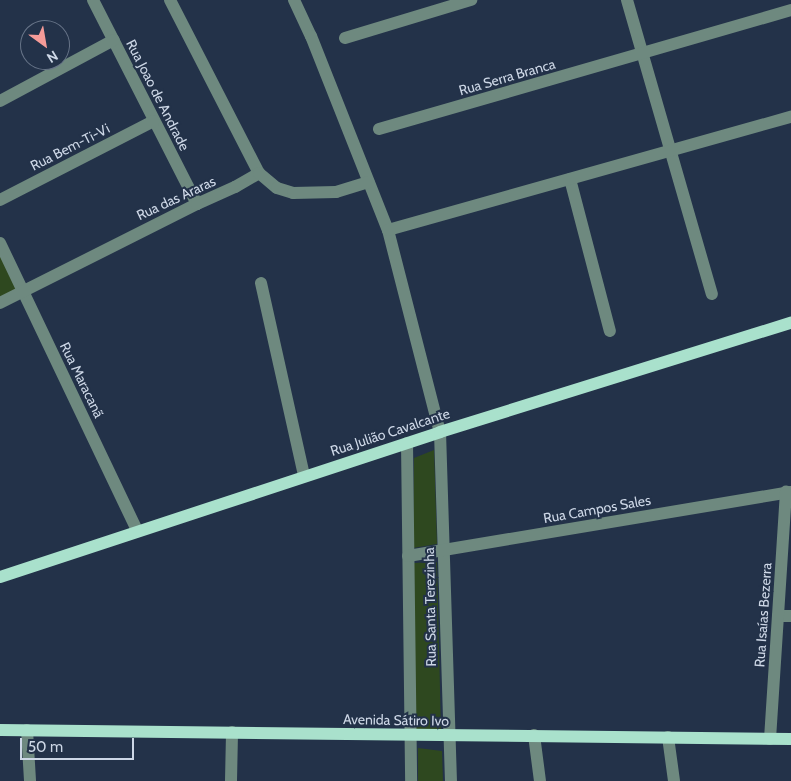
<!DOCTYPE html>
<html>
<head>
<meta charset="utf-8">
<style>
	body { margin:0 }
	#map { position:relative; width:791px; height:781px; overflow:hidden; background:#233249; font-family:Cabin,sans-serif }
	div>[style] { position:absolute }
	.green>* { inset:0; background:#2e481f }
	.minor>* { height:12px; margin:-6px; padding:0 6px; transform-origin:6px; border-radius:6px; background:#6e897f }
	.major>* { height:12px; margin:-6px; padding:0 6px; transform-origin:6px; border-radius:6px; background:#a9e1cc }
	span { translate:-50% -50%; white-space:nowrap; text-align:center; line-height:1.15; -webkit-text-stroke:4px #233249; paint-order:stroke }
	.street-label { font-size:14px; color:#cdd7e6 }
	.north { position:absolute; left:20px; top:20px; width:50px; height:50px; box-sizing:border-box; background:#233249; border:1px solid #677488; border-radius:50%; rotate:148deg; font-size:14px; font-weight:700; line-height:20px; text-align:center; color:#cdd7e6 }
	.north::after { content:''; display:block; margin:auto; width:18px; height:22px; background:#f59b98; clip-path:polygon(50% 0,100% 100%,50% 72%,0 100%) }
	.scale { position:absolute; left:20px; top:738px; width:114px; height:22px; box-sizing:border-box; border:2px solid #cdd7e6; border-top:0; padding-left:6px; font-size:15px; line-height:18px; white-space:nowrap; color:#cdd7e6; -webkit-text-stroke:4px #233249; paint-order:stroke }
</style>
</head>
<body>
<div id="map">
	<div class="green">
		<i style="clip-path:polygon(0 251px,18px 289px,0 299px)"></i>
		<i style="clip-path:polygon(434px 450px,437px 544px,413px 548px,414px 458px)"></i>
		<i style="clip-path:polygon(437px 562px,441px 732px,415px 730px,414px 563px)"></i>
		<i style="clip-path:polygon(418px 748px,442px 751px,443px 781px,418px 781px)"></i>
	</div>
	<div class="minor">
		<i style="left:93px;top:0;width:229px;rotate:63deg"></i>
		<i style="left:170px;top:0;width:195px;rotate:62.8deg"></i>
		<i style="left:294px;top:0;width:40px;rotate:65deg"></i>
		<i style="left:311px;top:36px;width:209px;rotate:68.4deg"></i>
		<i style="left:388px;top:230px;width:209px;rotate:75.6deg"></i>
		<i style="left:440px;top:432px;width:349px;rotate:88.2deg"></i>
		<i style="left:627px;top:0;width:306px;rotate:73.9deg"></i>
		<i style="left:345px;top:38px;width:132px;rotate:-16.8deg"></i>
		<i style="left:0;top:101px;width:129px;rotate:-28.2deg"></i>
		<i style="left:379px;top:129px;width:429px;rotate:-16.1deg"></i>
		<i style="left:570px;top:179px;width:157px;rotate:75.3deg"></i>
		<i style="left:0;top:200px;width:173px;rotate:-27.2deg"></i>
		<i style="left:388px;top:230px;width:419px;rotate:-15.7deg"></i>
		<i style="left:0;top:243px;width:318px;rotate:64.5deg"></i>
		<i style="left:261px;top:283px;width:198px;rotate:77.4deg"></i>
		<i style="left:0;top:303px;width:220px;rotate:-26.7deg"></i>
		<i style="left:197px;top:204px;width:42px;rotate:-24.1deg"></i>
		<i style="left:235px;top:187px;width:28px;rotate:-30deg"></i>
		<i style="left:259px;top:173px;width:23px;rotate:40deg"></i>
		<i style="left:277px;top:188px;width:17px;rotate:17deg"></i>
		<i style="left:293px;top:193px;width:43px;rotate:-1.3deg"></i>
		<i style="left:336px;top:192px;width:34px;rotate:-17deg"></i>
		<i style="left:407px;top:443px;width:338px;rotate:89.3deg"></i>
		<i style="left:408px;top:556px;width:388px;rotate:-9.5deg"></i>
		<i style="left:778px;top:616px;width:13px"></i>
		<i style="left:27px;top:730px;width:51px;rotate:86.6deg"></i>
		<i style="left:534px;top:735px;width:46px;rotate:82.6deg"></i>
		<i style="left:668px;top:737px;width:44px;rotate:82.2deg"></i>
		<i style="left:770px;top:739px;width:248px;rotate:-86.3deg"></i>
		<i style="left:231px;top:781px;width:49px;rotate:-88.8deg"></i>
	</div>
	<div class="major">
		<i style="left:0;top:577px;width:463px;rotate:-18.2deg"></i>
		<i style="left:440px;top:432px;width:368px;rotate:-17.3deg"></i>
		<i style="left:0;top:730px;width:791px;rotate:0.65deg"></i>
	</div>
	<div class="street-label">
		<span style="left:507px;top:77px;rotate:-16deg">Rua Serra Branca</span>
		<span style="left:158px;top:95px;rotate:63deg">Rua Joao de Andrade</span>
		<span style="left:70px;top:147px;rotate:-27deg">Rua Bem-Ti-Vi</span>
		<span style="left:176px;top:198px;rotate:-25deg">Rua das Araras</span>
		<span style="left:82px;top:380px;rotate:64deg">Rua Maracanã</span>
		<span style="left:390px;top:432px;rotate:-18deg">Rua Julião Cavalcante</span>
		<span style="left:597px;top:509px;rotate:-10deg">Rua Campos Sales</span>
		<span style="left:430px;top:607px;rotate:-91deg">Rua Santa Terezinha</span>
		<span style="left:763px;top:615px;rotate:-86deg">Rua Isaías Bezerra</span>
		<span style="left:396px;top:720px;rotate:1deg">Avenida Sátiro Ivo</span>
	</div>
	<div class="north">N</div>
	<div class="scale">50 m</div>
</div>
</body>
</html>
